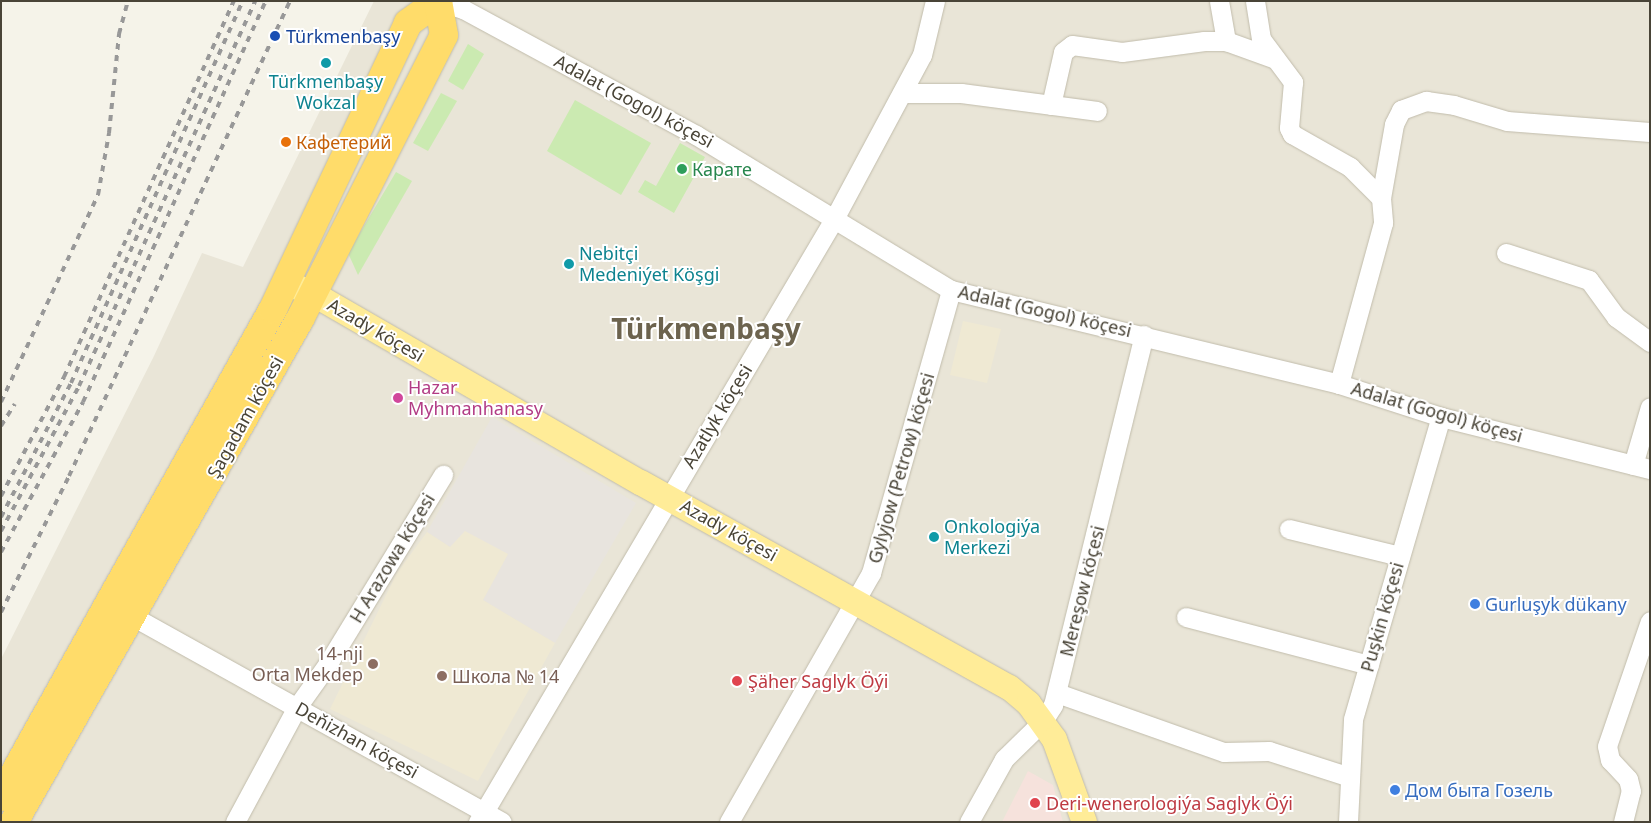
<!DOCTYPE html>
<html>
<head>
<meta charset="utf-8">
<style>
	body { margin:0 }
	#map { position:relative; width:1651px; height:823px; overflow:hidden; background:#f5f3e9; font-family:"Noto Sans",sans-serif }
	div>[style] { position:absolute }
	.residential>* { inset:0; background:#e9e5d7 }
	.industrial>* { inset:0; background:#e8e4de }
	.education>* { inset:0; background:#efe9d3 }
	.medical>* { inset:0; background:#f6e2dc }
	.green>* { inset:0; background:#cbeab1 }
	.roads { filter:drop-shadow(0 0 1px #c1bcab) drop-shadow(0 0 1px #c1bcab) }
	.minor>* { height:19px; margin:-9.5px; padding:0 9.5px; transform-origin:9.5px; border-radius:9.5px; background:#fff }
	.major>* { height:25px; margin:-12.5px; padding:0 12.5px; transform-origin:12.5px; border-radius:12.5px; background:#ffec98 }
	.highway>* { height:28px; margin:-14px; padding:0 14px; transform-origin:14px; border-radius:14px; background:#ffdc6a }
	.rail>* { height:4px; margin-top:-2px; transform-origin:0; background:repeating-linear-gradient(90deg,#989898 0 6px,transparent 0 12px) }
	.dots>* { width:14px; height:14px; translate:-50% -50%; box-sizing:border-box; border:2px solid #fff; border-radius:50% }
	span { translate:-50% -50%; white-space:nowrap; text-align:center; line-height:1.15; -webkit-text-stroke:4px #fff; paint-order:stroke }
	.transit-label { font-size:18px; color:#164399 }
	.left { translate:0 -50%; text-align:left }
	.culture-label { font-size:18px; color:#0d838f }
	.street-label { font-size:18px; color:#494437 }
	.food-label { font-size:18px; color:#c56008 }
	.leisure-label { font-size:18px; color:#27864d }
	.hotel-label { font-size:18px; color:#b23c85 }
	.shop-label { font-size:18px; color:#366cbe }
	.education-label { font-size:18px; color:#785e54 }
	.right { translate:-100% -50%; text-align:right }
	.health-label { font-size:18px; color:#be3a42 }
	.town-label { font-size:28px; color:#6c634e; font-weight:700 }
	.frame { position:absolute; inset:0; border:2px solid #494437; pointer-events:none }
</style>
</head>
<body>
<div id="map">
	<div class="residential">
		<i style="clip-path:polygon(374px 1px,1650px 1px,1650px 822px,1px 822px,1px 659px,153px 358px,202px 253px,243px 267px)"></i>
	</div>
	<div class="industrial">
		<i style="clip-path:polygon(492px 417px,636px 503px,555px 643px,483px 600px,508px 554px,450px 547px,427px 532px)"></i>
	</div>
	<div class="education">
		<i style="clip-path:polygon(963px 321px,1001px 329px,987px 383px,950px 375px)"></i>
		<i style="clip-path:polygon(465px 531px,508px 554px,483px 600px,555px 643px,478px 781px,330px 709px,397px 573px,427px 532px,450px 547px)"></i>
	</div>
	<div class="medical">
		<i style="clip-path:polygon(1028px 771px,1053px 785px,1063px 822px,1002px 822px)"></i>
	</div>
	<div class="green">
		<i style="clip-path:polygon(468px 44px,484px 54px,463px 90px,448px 81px)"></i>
		<i style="clip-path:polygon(441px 93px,457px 101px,428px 151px,413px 143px)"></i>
		<i style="clip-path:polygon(575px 100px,651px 143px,621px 195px,547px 151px)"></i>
		<i style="clip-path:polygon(680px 143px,705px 157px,674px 213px,638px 192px,645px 180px,656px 186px)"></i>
		<i style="clip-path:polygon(396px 172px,412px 181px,358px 275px,348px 253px)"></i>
	</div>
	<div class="roads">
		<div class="minor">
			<i style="left:438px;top:1px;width:26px;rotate:18deg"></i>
			<i style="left:463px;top:9px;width:265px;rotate:28.4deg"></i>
			<i style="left:696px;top:135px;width:298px;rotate:31.3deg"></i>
			<i style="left:951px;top:290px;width:399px;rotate:13.6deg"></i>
			<i style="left:1339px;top:384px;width:107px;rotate:17.9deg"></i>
			<i style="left:1441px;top:417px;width:215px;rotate:14deg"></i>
			<i style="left:1219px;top:1px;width:41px;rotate:80.1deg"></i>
			<i style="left:1255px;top:1px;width:38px;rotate:81deg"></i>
			<i style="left:1261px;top:39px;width:54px;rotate:53.3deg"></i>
			<i style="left:1293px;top:82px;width:46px;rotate:95deg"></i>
			<i style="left:1289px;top:128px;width:7px;rotate:63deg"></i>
			<i style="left:1292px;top:134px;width:67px;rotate:29.6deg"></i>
			<i style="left:1350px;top:167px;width:44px;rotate:45deg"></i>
			<i style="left:1381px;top:198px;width:25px;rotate:85deg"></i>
			<i style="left:1383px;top:223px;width:167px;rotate:105.3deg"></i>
			<i style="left:902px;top:93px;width:59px"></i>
			<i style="left:961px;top:93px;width:137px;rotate:7.5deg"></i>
			<i style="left:1051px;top:105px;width:54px;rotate:-77.2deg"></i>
			<i style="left:1063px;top:52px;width:11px;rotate:-38deg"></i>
			<i style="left:1072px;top:45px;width:50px;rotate:8deg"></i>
			<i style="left:1122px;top:52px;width:83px;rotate:-7.6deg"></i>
			<i style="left:1204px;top:41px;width:22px"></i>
			<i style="left:1226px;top:41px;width:50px;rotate:19.9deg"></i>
			<i style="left:1381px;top:198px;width:75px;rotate:-80deg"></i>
			<i style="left:1394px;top:124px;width:16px;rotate:-63deg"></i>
			<i style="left:1401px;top:110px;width:27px;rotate:-20deg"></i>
			<i style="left:1426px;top:101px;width:28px;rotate:8deg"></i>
			<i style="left:1454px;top:105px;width:55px;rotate:16.8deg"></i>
			<i style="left:1507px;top:121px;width:143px;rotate:4.4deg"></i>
			<i style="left:1506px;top:253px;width:87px;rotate:18deg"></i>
			<i style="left:1589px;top:280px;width:46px;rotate:53.9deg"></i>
			<i style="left:1616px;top:317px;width:42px;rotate:36.3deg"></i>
			<i style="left:1633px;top:465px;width:60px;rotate:-73.7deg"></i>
			<i style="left:1289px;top:529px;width:114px;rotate:13.7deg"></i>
			<i style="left:132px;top:616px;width:423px;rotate:29.1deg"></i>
			<i style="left:1186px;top:617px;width:189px;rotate:14.7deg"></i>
			<i style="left:1057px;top:693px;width:177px;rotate:19.5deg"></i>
			<i style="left:1224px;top:752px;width:45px;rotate:-1.3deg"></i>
			<i style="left:1269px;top:751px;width:85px;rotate:17.8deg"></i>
			<i style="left:235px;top:822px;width:131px;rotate:-61.7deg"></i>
			<i style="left:297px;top:707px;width:52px;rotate:-54.5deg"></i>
			<i style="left:327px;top:665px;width:223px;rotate:-58.6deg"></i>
			<i style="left:478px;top:822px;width:700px;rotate:-59.44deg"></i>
			<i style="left:834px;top:219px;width:186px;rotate:-61.8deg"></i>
			<i style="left:922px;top:55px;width:56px;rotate:-76.5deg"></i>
			<i style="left:729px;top:822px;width:287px;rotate:-60.3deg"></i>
			<i style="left:871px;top:573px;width:294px;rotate:-74.2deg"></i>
			<i style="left:969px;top:822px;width:72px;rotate:-60.9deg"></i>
			<i style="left:1004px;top:759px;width:54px;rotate:-44.3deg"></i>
			<i style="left:1043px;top:721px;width:19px;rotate:-58deg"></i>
			<i style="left:1053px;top:705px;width:381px;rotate:-76.2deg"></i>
			<i style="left:1348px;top:822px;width:103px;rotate:-87.2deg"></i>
			<i style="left:1353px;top:719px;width:315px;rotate:-73.8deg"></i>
			<i style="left:1623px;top:822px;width:32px;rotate:-76deg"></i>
			<i style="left:1631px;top:791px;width:12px;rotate:-104deg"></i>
			<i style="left:1628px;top:779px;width:26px;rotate:-133deg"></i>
			<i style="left:1610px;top:760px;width:14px;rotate:-102deg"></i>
			<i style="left:1607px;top:746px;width:132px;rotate:-71deg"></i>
		</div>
		<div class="major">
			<i style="left:285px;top:282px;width:29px;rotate:22deg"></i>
			<i style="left:312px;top:293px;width:379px;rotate:30deg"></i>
			<i style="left:640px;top:482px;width:422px;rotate:29.1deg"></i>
			<i style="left:1009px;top:687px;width:25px;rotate:40deg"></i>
			<i style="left:1028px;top:703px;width:44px;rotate:54.2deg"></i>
			<i style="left:1054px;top:739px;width:88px;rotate:70.1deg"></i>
		</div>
		<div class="highway">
			<i style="left:1px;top:797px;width:559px;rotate:-60.87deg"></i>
			<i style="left:273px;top:309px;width:316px;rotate:-64.7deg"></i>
			<i style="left:408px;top:23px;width:37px;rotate:-36deg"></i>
			<i style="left:14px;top:822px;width:579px;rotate:-60.38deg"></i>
			<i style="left:300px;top:319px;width:318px;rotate:-63.1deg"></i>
			<i style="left:444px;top:35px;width:35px;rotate:-100deg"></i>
		</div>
	</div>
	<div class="rail">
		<i style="left:1px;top:402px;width:229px;rotate:-64.9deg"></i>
		<i style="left:98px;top:195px;width:63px;rotate:-79.9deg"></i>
		<i style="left:109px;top:133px;width:100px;rotate:-84.2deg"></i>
		<i style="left:119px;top:34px;width:34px;rotate:-75deg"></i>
		<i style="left:1px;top:426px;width:26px;rotate:-58deg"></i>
		<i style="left:1px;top:496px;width:135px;rotate:-62.1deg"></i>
		<i style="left:64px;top:377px;width:413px;rotate:-65.7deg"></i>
		<i style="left:1px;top:517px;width:151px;rotate:-62.4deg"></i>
		<i style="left:71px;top:383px;width:419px;rotate:-65.8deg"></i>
		<i style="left:1px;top:531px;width:165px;rotate:-61.7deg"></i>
		<i style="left:79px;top:386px;width:423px;rotate:-65.4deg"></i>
		<i style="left:1px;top:552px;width:171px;rotate:-61.3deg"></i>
		<i style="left:83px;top:402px;width:441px;rotate:-65.5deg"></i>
		<i style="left:1px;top:612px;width:152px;rotate:-63.4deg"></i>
		<i style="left:69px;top:476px;width:524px;rotate:-65.05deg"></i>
	</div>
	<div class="dots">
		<i style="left:275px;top:36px;background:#1a4fb4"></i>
		<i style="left:326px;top:63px;background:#0f9aa8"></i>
		<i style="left:286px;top:142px;background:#e8710a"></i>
		<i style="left:682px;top:169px;background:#2e9e5b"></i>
		<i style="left:569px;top:264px;background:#0f9aa8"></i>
		<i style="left:398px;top:398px;background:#d1479c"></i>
		<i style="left:934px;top:537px;background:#0f9aa8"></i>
		<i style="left:1475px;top:604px;background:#3f7fe0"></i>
		<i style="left:373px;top:664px;background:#8d6e63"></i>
		<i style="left:442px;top:676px;background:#8d6e63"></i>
		<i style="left:737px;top:681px;background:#e0444e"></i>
		<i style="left:1395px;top:790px;background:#3f7fe0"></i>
		<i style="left:1035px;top:803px;background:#e0444e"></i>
	</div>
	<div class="transit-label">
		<span class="left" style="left:286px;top:36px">Türkmenbaşy</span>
	</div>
	<div class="culture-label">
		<span style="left:326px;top:92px">Türkmenbaşy<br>Wokzal</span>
		<span class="left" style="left:579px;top:264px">Nebitçi<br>Medeniýet Köşgi</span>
		<span class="left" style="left:944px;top:537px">Onkologiýa<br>Merkezi</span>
	</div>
	<div class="street-label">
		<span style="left:634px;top:101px;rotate:28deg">Adalat (Gogol) köçesi</span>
		<span style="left:1045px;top:311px;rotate:13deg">Adalat (Gogol) köçesi</span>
		<span style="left:376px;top:330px;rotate:30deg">Azady köçesi</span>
		<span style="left:1437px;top:412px;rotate:16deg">Adalat (Gogol) köçesi</span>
		<span style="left:717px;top:416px;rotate:-59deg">Azatlyk köçesi</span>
		<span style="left:245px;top:417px;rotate:-61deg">Şagadam köçesi</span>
		<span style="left:901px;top:468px;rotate:-74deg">Gylyjow (Petrow) köçesi</span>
		<span style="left:729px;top:530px;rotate:29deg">Azady köçesi</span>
		<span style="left:392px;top:558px;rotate:-59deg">H Arazowa köçesi</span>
		<span style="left:1082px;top:591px;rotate:-76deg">Mereşow köçesi</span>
		<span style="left:1382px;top:617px;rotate:-74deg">Puşkin köçesi</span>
		<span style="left:357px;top:740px;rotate:29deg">Deňizhan köçesi</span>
	</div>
	<div class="food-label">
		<span class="left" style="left:296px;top:142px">Кафетерий</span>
	</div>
	<div class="leisure-label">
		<span class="left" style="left:692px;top:169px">Карате</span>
	</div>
	<div class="hotel-label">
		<span class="left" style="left:408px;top:398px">Hazar<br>Myhmanhanasy</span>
	</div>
	<div class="shop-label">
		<span class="left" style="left:1485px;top:604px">Gurluşyk dükany</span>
		<span class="left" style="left:1405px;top:790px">Дом быта Гозель</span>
	</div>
	<div class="education-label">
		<span class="right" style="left:363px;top:664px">14-nji<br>Orta Mekdep</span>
		<span class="left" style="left:452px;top:676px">Школа № 14</span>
	</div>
	<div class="health-label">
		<span class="left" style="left:748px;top:681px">Şäher Saglyk Öýi</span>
		<span class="left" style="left:1046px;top:803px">Deri-wenerologiýa Saglyk Öýi</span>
	</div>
	<div class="town-label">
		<span style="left:706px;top:328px">Türkmenbaşy</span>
	</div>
	<div class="frame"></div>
</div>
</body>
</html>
